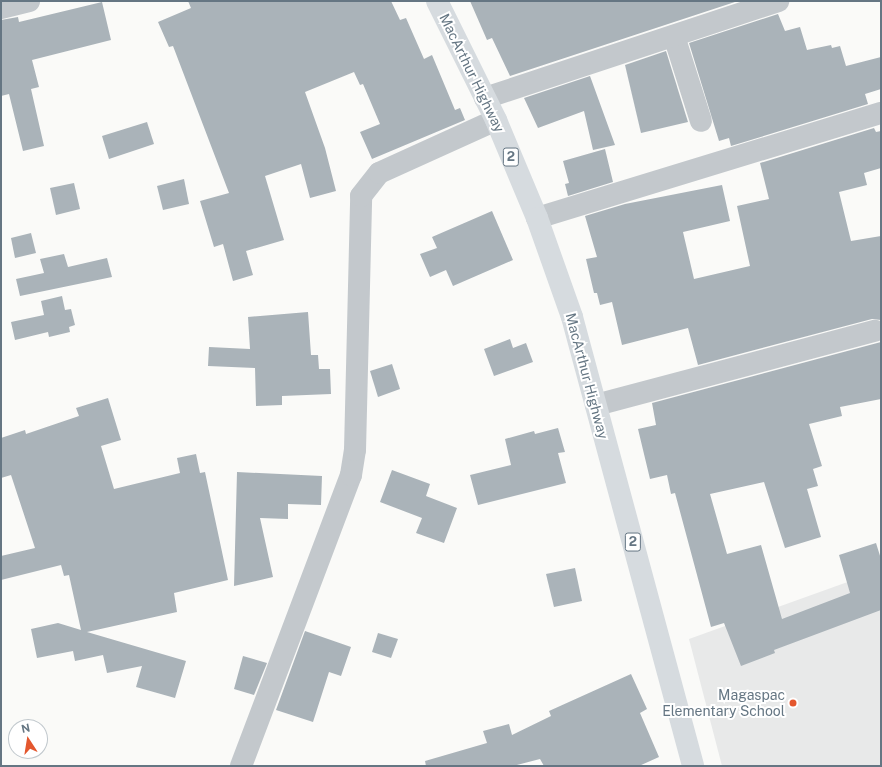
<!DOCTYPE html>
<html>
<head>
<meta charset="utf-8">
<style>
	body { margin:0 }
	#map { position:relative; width:882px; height:767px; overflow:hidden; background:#fafaf8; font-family:"Public Sans",sans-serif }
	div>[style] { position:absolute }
	.built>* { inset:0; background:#e8e9e9 }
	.building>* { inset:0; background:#aab3b9 }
	.minor>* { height:22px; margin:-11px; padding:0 11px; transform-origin:11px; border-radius:11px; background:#c3c8cc }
	.highway>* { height:22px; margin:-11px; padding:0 11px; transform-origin:11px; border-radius:11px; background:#d6dbdf }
	.dots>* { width:11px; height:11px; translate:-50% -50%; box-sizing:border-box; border:2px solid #fff; border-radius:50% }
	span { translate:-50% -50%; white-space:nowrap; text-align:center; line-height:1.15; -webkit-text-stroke:4px #fff; paint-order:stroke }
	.shield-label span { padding:1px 3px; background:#fff; border:1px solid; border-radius:3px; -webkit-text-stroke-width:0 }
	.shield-label { font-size:13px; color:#657683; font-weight:700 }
	.street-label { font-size:14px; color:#657683 }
	.poi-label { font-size:14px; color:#657683 }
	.right { translate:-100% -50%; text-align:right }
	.frame { position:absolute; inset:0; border:2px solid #657683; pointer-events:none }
	.north { position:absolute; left:8px; top:719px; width:40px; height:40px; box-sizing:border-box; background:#fff; border:1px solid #c1c8cd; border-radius:50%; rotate:348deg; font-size:11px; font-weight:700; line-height:16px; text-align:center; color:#657683 }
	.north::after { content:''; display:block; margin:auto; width:14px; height:18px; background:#e4572e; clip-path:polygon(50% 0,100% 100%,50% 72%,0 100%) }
</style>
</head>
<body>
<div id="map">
	<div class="built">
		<i style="clip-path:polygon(881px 570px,881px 766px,722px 766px,689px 639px)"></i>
	</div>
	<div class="building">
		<i style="clip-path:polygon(188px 1px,391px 1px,400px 20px,406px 18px,424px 59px,432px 55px,455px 110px,460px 108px,465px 120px,372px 159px,360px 132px,380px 124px,363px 84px,360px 85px,354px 72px,305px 92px,325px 148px,336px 191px,310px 198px,301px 164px,265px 176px,284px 240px,246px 251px,253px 275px,233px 281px,223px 244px,214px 247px,200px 201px,229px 193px,173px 46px,169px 47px,158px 22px,191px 8px)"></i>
		<i style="clip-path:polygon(470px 1px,738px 1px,510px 76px,492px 38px,487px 40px)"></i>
		<i style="clip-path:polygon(102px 2px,111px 40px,32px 60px,39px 87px,31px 89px,44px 146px,23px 151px,9px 94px,1px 96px,1px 20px,18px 17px,19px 22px)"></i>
		<i style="clip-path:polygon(778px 14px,785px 31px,800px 27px,807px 50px,831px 45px,832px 48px,840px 46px,846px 66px,881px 57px,881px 89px,865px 94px,868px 104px,731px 146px,729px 138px,719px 141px,689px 43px)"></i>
		<i style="clip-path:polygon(666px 51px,688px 122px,641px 133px,625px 65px)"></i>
		<i style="clip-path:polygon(590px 76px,615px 145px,593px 150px,584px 111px,538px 128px,524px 98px)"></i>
		<i style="clip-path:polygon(147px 122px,154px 144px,109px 159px,102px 136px)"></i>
		<i style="clip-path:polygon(874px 128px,876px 132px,881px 131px,881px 168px,864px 173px,867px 185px,839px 192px,851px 241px,881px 236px,881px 320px,872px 319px,698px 365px,688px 328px,622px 345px,612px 302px,600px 305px,597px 293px,594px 293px,586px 259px,597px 257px,585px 216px,625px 204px,722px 185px,730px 221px,683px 232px,694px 279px,750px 266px,737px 206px,769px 199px,760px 163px)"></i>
		<i style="clip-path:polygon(605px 149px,613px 182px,568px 196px,565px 184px,569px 183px,563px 161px)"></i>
		<i style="clip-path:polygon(184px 179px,189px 204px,163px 210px,157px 186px)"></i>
		<i style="clip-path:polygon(74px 183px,80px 209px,56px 215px,50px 188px)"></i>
		<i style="clip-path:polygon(492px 211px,513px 260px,453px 286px,446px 270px,430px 277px,420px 254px,437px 248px,432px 237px)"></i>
		<i style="clip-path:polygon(31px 233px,36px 253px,15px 258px,11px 238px)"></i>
		<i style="clip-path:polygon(64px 254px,68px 267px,107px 258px,112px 277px,20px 296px,16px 279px,44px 273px,40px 259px)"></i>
		<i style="clip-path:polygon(62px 296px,65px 310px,71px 309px,75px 325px,69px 327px,70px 332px,49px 337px,48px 332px,15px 340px,11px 322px,44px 315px,41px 301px)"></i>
		<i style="clip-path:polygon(308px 312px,311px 355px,318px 355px,319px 369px,330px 369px,331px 394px,282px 396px,282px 405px,256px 406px,255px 368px,208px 366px,209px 347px,250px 349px,248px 317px)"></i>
		<i style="clip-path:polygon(510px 339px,513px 348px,526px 343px,533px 362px,494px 376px,484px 349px)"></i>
		<i style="clip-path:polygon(881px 342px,881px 399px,840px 407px,842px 416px,809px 424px,822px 466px,813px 469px,818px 486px,807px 489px,821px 537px,785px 548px,764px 482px,710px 494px,727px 554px,761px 545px,782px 619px,850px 593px,839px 555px,876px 543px,881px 559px,881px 610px,774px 650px,775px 653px,741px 666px,724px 623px,711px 627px,675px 493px,671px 494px,667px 475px,650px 479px,638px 429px,656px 425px,652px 403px)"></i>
		<i style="clip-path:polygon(392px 364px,400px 389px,378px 397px,370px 371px)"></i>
		<i style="clip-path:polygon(108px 398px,121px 440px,101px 446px,114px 489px,180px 473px,177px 458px,196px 454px,200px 473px,205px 472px,228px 580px,174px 593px,177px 612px,87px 632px,186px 661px,175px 698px,136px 687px,142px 666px,107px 673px,103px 655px,75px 661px,73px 651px,37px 658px,31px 629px,58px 623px,81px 630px,69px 575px,64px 576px,61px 565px,1px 580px,1px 556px,35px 548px,11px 475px,1px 478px,1px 438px,25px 430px,26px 434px,79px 416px,76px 408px)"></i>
		<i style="clip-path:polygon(558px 428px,565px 452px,558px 453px,566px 483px,478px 505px,470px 475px,511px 465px,505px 439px,534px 431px,535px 434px)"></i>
		<i style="clip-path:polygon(392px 470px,430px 484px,426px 496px,457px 508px,444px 543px,416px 533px,422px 518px,380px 502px)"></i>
		<i style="clip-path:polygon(237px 472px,322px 476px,321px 505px,288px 504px,288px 519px,260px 518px,273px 577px,234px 586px)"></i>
		<i style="clip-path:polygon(575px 568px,582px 601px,554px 607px,546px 574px)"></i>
		<i style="clip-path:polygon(305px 631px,351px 647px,341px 676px,329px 672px,313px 722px,276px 710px)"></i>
		<i style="clip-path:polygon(378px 633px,398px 639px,391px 658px,372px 652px)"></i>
		<i style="clip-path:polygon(243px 656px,267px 663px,254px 695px,234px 689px)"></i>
		<i style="clip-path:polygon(631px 674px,647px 709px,640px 713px,659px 757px,639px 766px,544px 766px,540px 759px,513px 766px,426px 766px,425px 761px,487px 743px,483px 731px,509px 724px,512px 735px,551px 716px,549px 711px)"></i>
	</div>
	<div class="minor">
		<i style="left:1px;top:8px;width:29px;rotate:-14deg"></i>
		<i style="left:674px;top:36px;width:89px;rotate:72.4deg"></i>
		<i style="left:485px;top:98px;width:309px;rotate:-18.3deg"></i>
		<i style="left:537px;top:218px;width:360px;rotate:-17deg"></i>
		<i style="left:596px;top:405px;width:289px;rotate:-14.9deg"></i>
		<i style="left:241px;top:766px;width:311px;rotate:-69.3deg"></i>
		<i style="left:351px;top:475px;width:25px;rotate:-81deg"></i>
		<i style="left:355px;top:450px;width:254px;rotate:-88.6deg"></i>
		<i style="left:361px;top:196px;width:29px;rotate:-52deg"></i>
		<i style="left:379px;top:173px;width:128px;rotate:-24.4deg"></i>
	</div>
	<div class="highway">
		<i style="left:437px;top:1px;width:133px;rotate:63.6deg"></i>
		<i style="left:496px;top:120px;width:106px;rotate:67.3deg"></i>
		<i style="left:537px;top:218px;width:105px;rotate:70.5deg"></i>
		<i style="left:572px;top:317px;width:465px;rotate:74.9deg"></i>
	</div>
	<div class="dots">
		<i style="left:793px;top:703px;background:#e4572e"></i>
	</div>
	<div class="shield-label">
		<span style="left:511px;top:157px">2</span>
		<span style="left:633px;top:542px">2</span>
	</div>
	<div class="street-label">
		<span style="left:472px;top:73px;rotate:64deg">MacArthur Highway</span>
		<span style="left:587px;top:376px;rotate:75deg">MacArthur Highway</span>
	</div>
	<div class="poi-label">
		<span class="right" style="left:785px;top:703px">Magaspac<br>Elementary School</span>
	</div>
	<div class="frame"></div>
	<div class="north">N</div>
</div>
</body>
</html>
